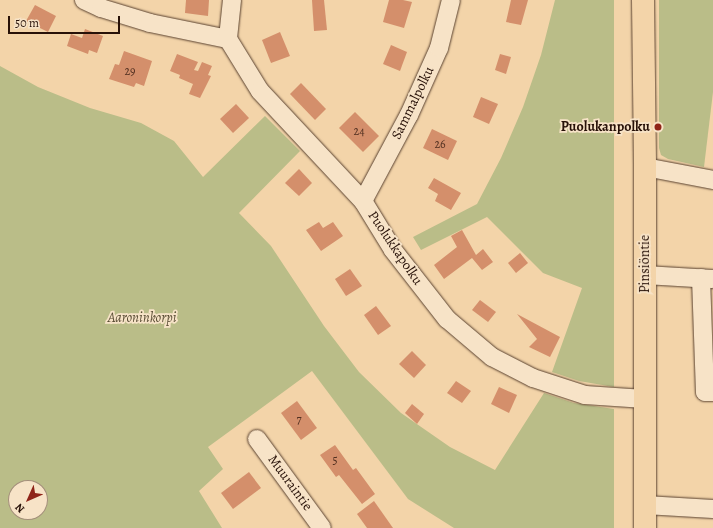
<!DOCTYPE html>
<html>
<head>
<meta charset="utf-8">
<style>
	body { margin:0 }
	#map { position:relative; width:713px; height:528px; overflow:hidden; background:#f3d4a9; font-family:Alegreya,serif }
	div>[style] { position:absolute }
	.green>* { inset:0; background:#babd88 }
	.building>* { inset:0; background:#d48f6b }
	.roads { filter:drop-shadow(0 0 1px #5a4230) drop-shadow(0 0 1px #5a4230) }
	.minor>* { height:18px; margin:-9px; padding:0 9px; transform-origin:9px; border-radius:9px; background:#f7e3c7 }
	.major>* { height:22px; margin:-11px; padding:0 11px; transform-origin:11px; border-radius:11px; background:#f3d4a9 }
	.dots>* { width:11px; height:11px; translate:-50% -50%; box-sizing:border-box; border:2px solid #f7e3c7; border-radius:50% }
	span { translate:-50% -50%; white-space:nowrap; text-align:center; line-height:1.15; -webkit-text-stroke:3.5px #f7e3c7; paint-order:stroke }
	.number-label { font-size:12px; color:#523021 }
	.number-label span { -webkit-text-stroke-width:0 }
	.street-label { font-size:14px; color:#271108 }
	.poi-label { font-size:14px; color:#271108; font-weight:700 }
	.right { translate:-100% -50%; text-align:right }
	.park-label { font-size:14px; color:#5a4d35; font-style:italic }
	.north { position:absolute; left:8px; top:480px; width:40px; height:40px; box-sizing:border-box; background:#f7e3c7; border:1px solid #a48f7b; border-radius:50%; rotate:225deg; font-size:11px; font-weight:700; line-height:16px; text-align:center; color:#271108 }
	.north::after { content:''; display:block; margin:auto; width:14px; height:18px; background:#8f2418; clip-path:polygon(50% 0,100% 100%,50% 72%,0 100%) }
	.scale { position:absolute; left:8px; top:16px; width:112px; height:18px; box-sizing:border-box; border:2px solid #271108; border-top:0; padding-left:5px; font-size:12px; line-height:14px; white-space:nowrap; color:#271108; -webkit-text-stroke:3px #f7e3c7; paint-order:stroke }
</style>
</head>
<body>
<div id="map">
	<div class="green">
		<i style="clip-path:polygon(555px 0,614px 0,614px 387px,579px 381px,552px 372px,582px 288px,543px 273px,487px 217px,421px 250px,413px 237px,477px 204px,501px 158px,523px 107px,541px 55px)"></i>
		<i style="clip-path:polygon(659px 0,713px 0,713px 92px,704px 167px,668px 159px,661px 155px,659px 148px)"></i>
		<i style="clip-path:polygon(evenodd,0 66px,38px 87px,90px 108px,141px 123px,174px 141px,203px 177px,265px 116px,300px 151px,239px 213px,271px 246px,324px 326px,359px 372px,401px 413px,450px 447px,495px 470px,544px 393px,574px 403px,614px 409px,614px 528px,454px 528px,408px 499px,312px 371px,208px 447px,223px 469px,199px 491px,222px 528px,0 528px,0 66px,16px 488px,40px 488px,40px 512px,16px 512px,16px 488px)"></i>
	</div>
	<div class="building">
		<i style="clip-path:polygon(186px 0,209px 0,208px 16px,185px 13px)"></i>
		<i style="clip-path:polygon(312px 0,324px 0,327px 30px,314px 31px)"></i>
		<i style="clip-path:polygon(389px 0,403px 0,412px 2px,404px 28px,383px 22px)"></i>
		<i style="clip-path:polygon(511px 0,528px 0,521px 25px,506px 22px)"></i>
		<i style="clip-path:polygon(35px 5px,56px 16px,48px 32px,26px 21px)"></i>
		<i style="clip-path:polygon(85px 29px,103px 36px,97px 53px,89px 50px,88px 54px,67px 46px,71px 34px,82px 38px)"></i>
		<i style="clip-path:polygon(280px 32px,290px 56px,271px 63px,262px 40px)"></i>
		<i style="clip-path:polygon(391px 45px,407px 52px,400px 71px,383px 64px)"></i>
		<i style="clip-path:polygon(124px 51px,152px 61px,144px 86px,136px 83px,134px 87px,109px 79px,115px 64px,119px 65px)"></i>
		<i style="clip-path:polygon(177px 54px,198px 62px,194px 70px,198px 71px,202px 62px,212px 66px,208px 75px,211px 76px,200px 98px,189px 94px,193px 84px,179px 78px,180px 75px,170px 71px)"></i>
		<i style="clip-path:polygon(500px 54px,511px 57px,506px 74px,495px 70px)"></i>
		<i style="clip-path:polygon(301px 83px,326px 109px,315px 120px,290px 94px)"></i>
		<i style="clip-path:polygon(481px 97px,498px 104px,489px 124px,473px 117px)"></i>
		<i style="clip-path:polygon(236px 104px,249px 118px,233px 133px,220px 119px)"></i>
		<i style="clip-path:polygon(355px 112px,379px 136px,363px 152px,339px 128px)"></i>
		<i style="clip-path:polygon(432px 129px,457px 141px,448px 160px,423px 148px)"></i>
		<i style="clip-path:polygon(299px 169px,312px 183px,299px 196px,285px 183px)"></i>
		<i style="clip-path:polygon(434px 178px,461px 193px,451px 210px,435px 201px,438px 194px,428px 188px)"></i>
		<i style="clip-path:polygon(319px 222px,323px 228px,333px 222px,343px 236px,321px 251px,306px 230px)"></i>
		<i style="clip-path:polygon(462px 230px,476px 255px,483px 249px,493px 262px,482px 270px,472px 258px,444px 279px,434px 265px,457px 247px,451px 236px)"></i>
		<i style="clip-path:polygon(520px 253px,528px 263px,516px 273px,508px 263px)"></i>
		<i style="clip-path:polygon(350px 269px,362px 286px,346px 296px,335px 279px)"></i>
		<i style="clip-path:polygon(480px 300px,496px 312px,488px 322px,472px 310px)"></i>
		<i style="clip-path:polygon(376px 306px,391px 326px,378px 335px,364px 315px)"></i>
		<i style="clip-path:polygon(517px 314px,560px 337px,550px 357px,529px 347px,537px 339px)"></i>
		<i style="clip-path:polygon(412px 351px,426px 365px,414px 378px,399px 364px)"></i>
		<i style="clip-path:polygon(456px 381px,471px 391px,462px 403px,447px 393px)"></i>
		<i style="clip-path:polygon(499px 387px,517px 395px,509px 413px,491px 404px)"></i>
		<i style="clip-path:polygon(297px 401px,317px 428px,301px 440px,281px 413px)"></i>
		<i style="clip-path:polygon(412px 404px,424px 414px,417px 424px,405px 413px)"></i>
		<i style="clip-path:polygon(335px 445px,353px 470px,356px 468px,375px 494px,362px 504px,339px 475px,336px 477px,320px 455px)"></i>
		<i style="clip-path:polygon(249px 472px,261px 488px,233px 509px,221px 493px)"></i>
		<i style="clip-path:polygon(374px 501px,393px 528px,367px 528px,357px 514px)"></i>
	</div>
	<div class="roads">
		<div class="minor">
			<i style="left:84px;top:0;width:19px;rotate:25deg"></i>
			<i style="left:101px;top:8px;width:51px;rotate:17deg"></i>
			<i style="left:150px;top:23px;width:80px;rotate:11.6deg"></i>
			<i style="left:232px;top:0;width:39px;rotate:96deg"></i>
			<i style="left:228px;top:39px;width:61px;rotate:58.4deg"></i>
			<i style="left:260px;top:91px;width:151px;rotate:46.9deg"></i>
			<i style="left:363px;top:201px;width:57px;rotate:58.5deg"></i>
			<i style="left:393px;top:250px;width:88px;rotate:52deg"></i>
			<i style="left:447px;top:319px;width:59px;rotate:40.2deg"></i>
			<i style="left:492px;top:357px;width:46px;rotate:27.1deg"></i>
			<i style="left:533px;top:378px;width:55px;rotate:18.1deg"></i>
			<i style="left:585px;top:395px;width:60px;rotate:3.8deg"></i>
			<i style="left:645px;top:167px;width:69px;rotate:10.8deg"></i>
			<i style="left:363px;top:201px;width:98px;rotate:-61.9deg"></i>
			<i style="left:409px;top:115px;width:73px;rotate:-65.9deg"></i>
			<i style="left:439px;top:48px;width:49px;rotate:-76deg"></i>
			<i style="left:645px;top:275px;width:67px;rotate:3.4deg"></i>
			<i style="left:701px;top:278px;width:114px;rotate:88deg"></i>
			<i style="left:705px;top:392px;width:8px"></i>
			<i style="left:257px;top:439px;width:110px;rotate:53.9deg"></i>
			<i style="left:645px;top:505px;width:68px;rotate:3.4deg"></i>
		</div>
		<div class="major">
			<i style="left:643px;top:0;width:167px;rotate:89.3deg"></i>
			<i style="left:645px;top:167px;width:361px;rotate:90deg"></i>
		</div>
	</div>
	<div class="dots">
		<i style="left:658px;top:127px;background:#8f2418"></i>
	</div>
	<div class="number-label">
		<span style="left:130px;top:72px">29</span>
		<span style="left:359px;top:132px">24</span>
		<span style="left:440px;top:145px">26</span>
		<span style="left:299px;top:420px">7</span>
		<span style="left:335px;top:461px">5</span>
	</div>
	<div class="street-label">
		<span style="left:413px;top:103px;rotate:-64deg">Sammalpolku</span>
		<span style="left:395px;top:248px;rotate:56deg">Puolukkapolku</span>
		<span style="left:645px;top:264px;rotate:-90deg">Pinsiöntie</span>
		<span style="left:290px;top:483px;rotate:54deg">Muuraintie</span>
	</div>
	<div class="poi-label">
		<span class="right" style="left:650px;top:127px">Puolukanpolku</span>
	</div>
	<div class="park-label">
		<span style="left:142px;top:318px">Aaroninkorpi</span>
	</div>
	<div class="north">N</div>
	<div class="scale">50 m</div>
</div>
</body>
</html>
